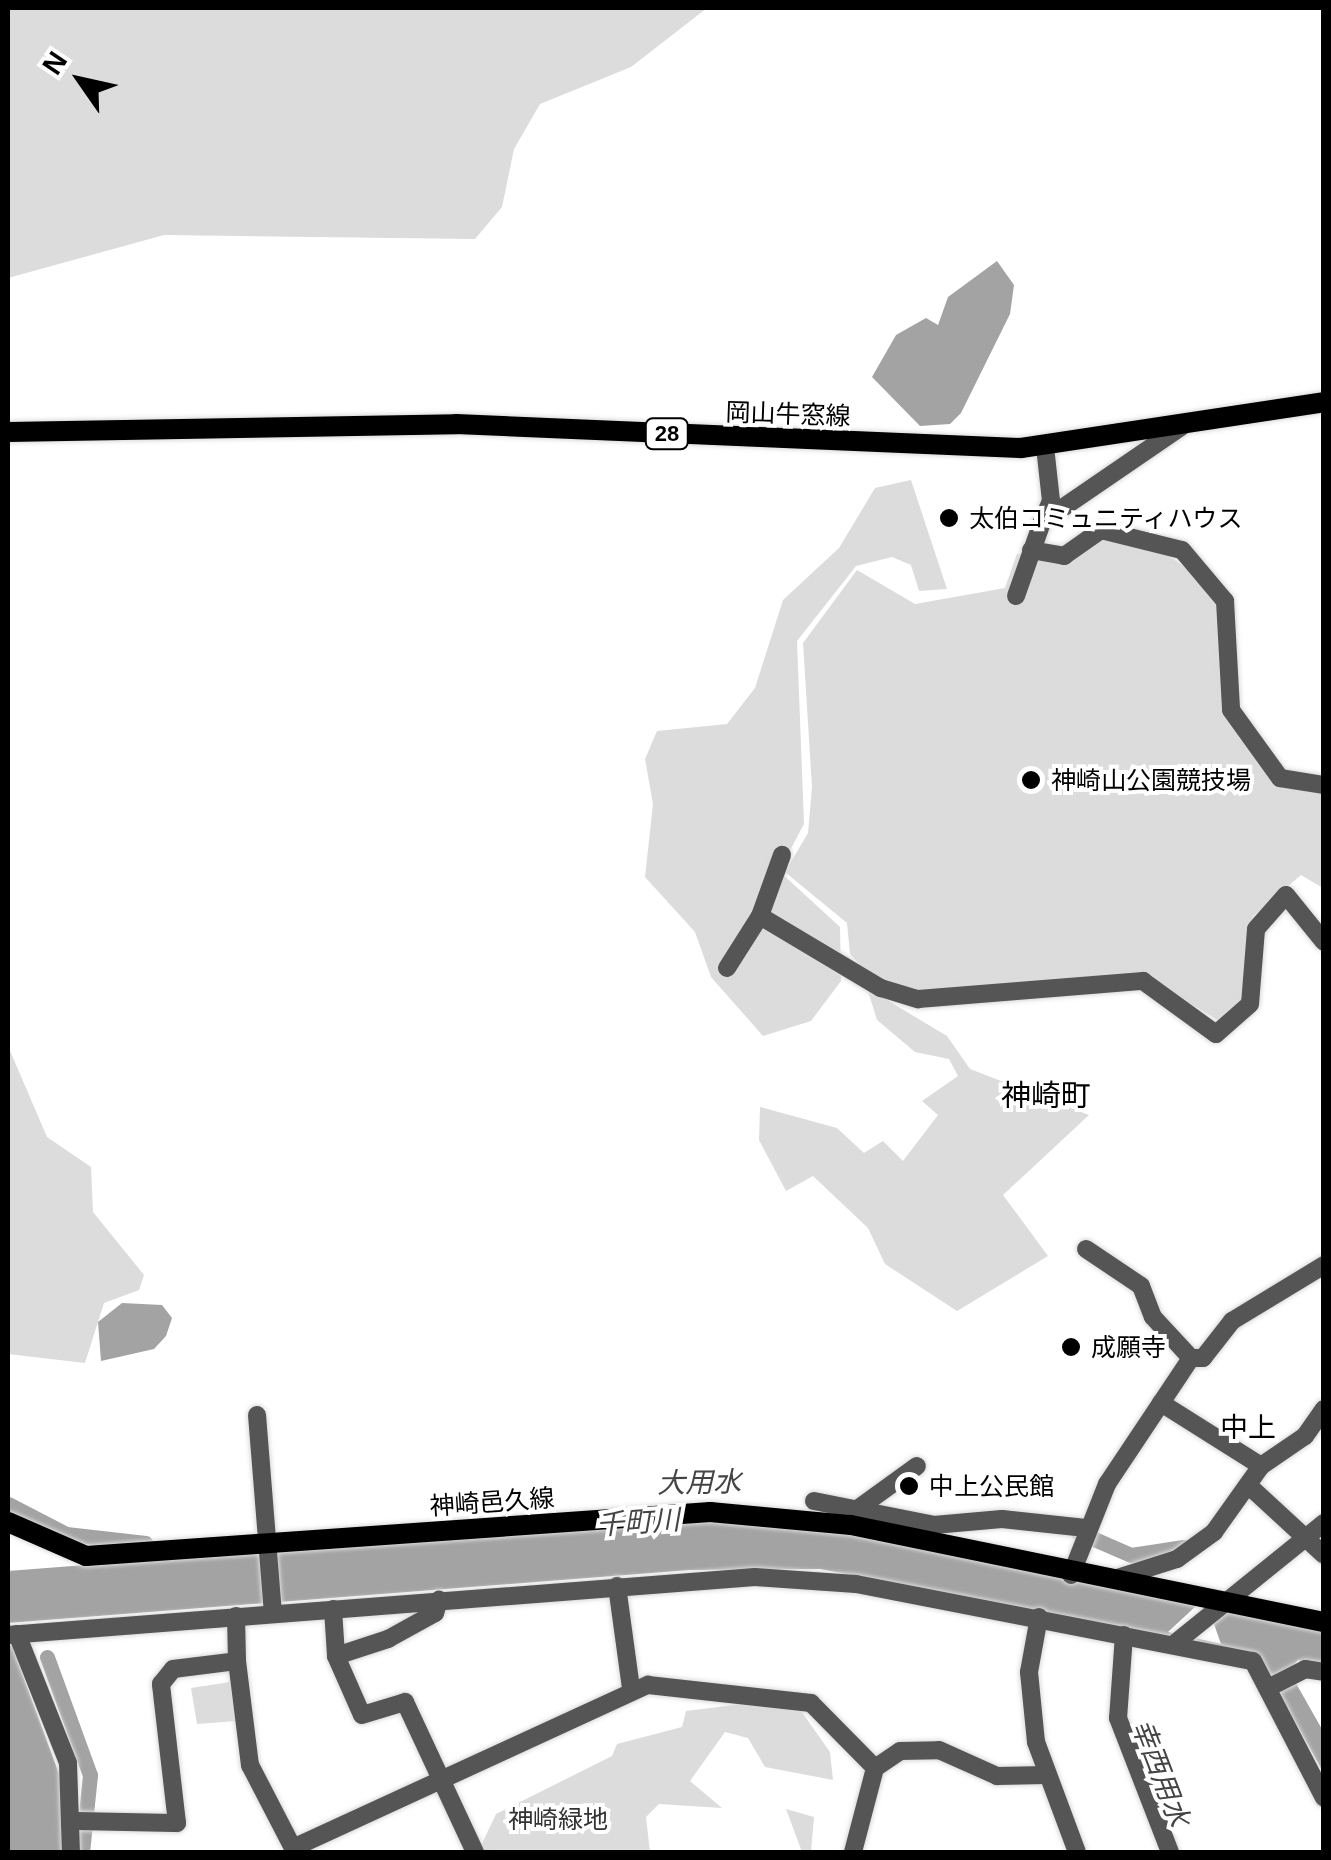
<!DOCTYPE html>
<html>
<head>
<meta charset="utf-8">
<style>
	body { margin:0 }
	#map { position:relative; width:1331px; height:1860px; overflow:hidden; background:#fff; font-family:Helvetica,"Noto Sans JP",sans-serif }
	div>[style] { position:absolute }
	.green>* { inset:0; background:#dcdcdc }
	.water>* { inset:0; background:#a3a3a3 }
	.pier>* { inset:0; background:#fff }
	.canal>* { height:15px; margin:-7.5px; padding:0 7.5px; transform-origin:7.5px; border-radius:7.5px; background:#a3a3a3 }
	.roads { filter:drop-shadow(0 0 2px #dbdbdb) drop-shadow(0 0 2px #dbdbdb) }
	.minor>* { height:18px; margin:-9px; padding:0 9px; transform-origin:9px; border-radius:9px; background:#555 }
	.major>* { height:20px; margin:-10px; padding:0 10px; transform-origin:10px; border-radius:10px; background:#000 }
	.dots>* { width:28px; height:28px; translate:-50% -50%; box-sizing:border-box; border:5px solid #fff; border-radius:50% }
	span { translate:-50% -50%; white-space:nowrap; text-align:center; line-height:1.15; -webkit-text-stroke:8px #fff; paint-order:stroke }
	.shield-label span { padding:2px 8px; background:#fff; border:2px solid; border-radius:8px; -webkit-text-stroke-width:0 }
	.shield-label { font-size:22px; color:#000; font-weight:700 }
	.street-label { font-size:25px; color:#000 }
	.poi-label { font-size:25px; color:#000 }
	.left { translate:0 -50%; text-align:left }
	.park-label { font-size:25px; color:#333 }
	.neighbourhood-label { font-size:28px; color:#000 }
	.water-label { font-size:28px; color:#444; font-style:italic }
	.quarter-label { font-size:30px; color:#000 }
	.frame { position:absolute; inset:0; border:10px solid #000; pointer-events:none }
	.north { position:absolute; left:30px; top:30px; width:100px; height:100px; -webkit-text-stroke:8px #fff; paint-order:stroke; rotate:304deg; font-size:28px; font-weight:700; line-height:40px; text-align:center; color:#000 }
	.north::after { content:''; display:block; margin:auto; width:35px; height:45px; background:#000; clip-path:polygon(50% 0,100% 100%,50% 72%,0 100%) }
</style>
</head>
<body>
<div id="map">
	<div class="green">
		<i style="clip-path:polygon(8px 8px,707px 8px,631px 67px,540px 104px,514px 149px,502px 207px,475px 239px,164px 235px,8px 278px)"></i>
		<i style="clip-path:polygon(911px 480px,947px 589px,919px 591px,911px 565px,892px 557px,856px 566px,797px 641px,804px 824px,779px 871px,840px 927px,841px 981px,811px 1021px,763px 1036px,711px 977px,695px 932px,645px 877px,653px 804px,645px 759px,657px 731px,727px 724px,755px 688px,783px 600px,839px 548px,875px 488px)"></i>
		<i style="clip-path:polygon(1110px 537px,1156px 546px,1213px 589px,1227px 628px,1223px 711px,1275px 781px,1323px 793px,1323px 888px,1301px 875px,1253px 916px,1246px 1001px,1223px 1023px,1145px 977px,908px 991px,870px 976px,850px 954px,847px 923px,785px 872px,808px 833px,812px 787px,803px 643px,857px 570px,915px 604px,1005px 588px,1017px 554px,1073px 559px,1090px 539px)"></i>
		<i style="clip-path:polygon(867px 988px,947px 1036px,970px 1069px,1089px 1115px,1003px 1195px,1048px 1256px,957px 1311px,885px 1264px,868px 1228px,813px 1176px,786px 1191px,759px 1140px,760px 1107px,837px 1128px,864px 1153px,883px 1141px,903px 1161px,938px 1115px,922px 1101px,958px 1076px,949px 1059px,915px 1052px,877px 1020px)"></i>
		<i style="clip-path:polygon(8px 1046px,47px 1137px,91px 1167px,93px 1212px,144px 1275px,139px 1290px,104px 1303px,85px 1363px,8px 1354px)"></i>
		<i style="clip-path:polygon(230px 1682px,236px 1721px,197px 1724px,191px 1688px)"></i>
		<i style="clip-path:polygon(750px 1703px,801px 1711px,830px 1752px,833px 1780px,765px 1767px,748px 1738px,725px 1732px,690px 1781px,722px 1808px,659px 1804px,646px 1817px,650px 1852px,478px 1852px,496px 1814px,612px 1756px,617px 1744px,682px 1727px,686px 1711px)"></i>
		<i style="clip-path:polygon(786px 1809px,814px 1817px,811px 1852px,802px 1852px)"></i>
	</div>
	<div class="water">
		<i style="clip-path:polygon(997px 261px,1014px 285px,1010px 314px,961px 413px,950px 424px,920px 426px,872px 377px,896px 335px,926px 318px,938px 325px,948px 297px)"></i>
		<i style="clip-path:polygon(122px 1303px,162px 1305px,172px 1318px,166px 1336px,154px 1349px,101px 1361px,98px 1322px)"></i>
		<i style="clip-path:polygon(703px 1517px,840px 1530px,1323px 1629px,1323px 1665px,1298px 1660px,1289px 1671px,1323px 1731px,1323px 1772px,1257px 1653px,820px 1569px,690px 1570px,8px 1623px,8px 1571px)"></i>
		<i style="clip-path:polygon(8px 1635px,65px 1790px,66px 1852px,9px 1852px)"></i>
	</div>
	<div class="pier">
		<i style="clip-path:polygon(1196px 1606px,1225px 1611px,1214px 1624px,1221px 1644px,1168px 1632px)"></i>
	</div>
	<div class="canal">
		<i style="left:8px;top:1504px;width:65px;rotate:27.3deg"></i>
		<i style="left:66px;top:1534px;width:80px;rotate:6.5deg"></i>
		<i style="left:1078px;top:1532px;width:58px;rotate:23.5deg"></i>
		<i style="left:1131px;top:1555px;width:53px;rotate:-8.7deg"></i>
		<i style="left:47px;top:1657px;width:126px;rotate:70deg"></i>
		<i style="left:90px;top:1775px;width:77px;rotate:95.9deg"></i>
	</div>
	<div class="roads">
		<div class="minor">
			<i style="left:1042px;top:522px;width:23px;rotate:-67deg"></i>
			<i style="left:1051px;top:501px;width:54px;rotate:-96.3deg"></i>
			<i style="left:1031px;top:550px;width:34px;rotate:10deg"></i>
			<i style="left:1064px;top:556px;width:45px;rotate:-35.1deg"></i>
			<i style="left:1101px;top:530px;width:83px;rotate:13.9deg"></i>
			<i style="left:1182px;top:550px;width:67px;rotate:49.9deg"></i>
			<i style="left:1225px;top:601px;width:109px;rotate:86.8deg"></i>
			<i style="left:1231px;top:710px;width:84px;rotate:54.2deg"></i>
			<i style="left:1280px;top:778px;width:45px;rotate:9deg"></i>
			<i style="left:1016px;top:596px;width:78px;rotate:-70.6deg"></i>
			<i style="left:1042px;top:522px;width:170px;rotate:-34.4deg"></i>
			<i style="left:760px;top:916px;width:141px;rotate:30.8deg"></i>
			<i style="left:881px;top:988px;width:39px;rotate:17deg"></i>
			<i style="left:918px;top:999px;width:226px;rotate:-4.6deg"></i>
			<i style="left:1143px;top:981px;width:90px;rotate:36deg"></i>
			<i style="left:1216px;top:1034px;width:45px;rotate:-41.4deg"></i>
			<i style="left:1250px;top:1004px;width:75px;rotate:-85.4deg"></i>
			<i style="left:1256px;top:929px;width:45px;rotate:-48.6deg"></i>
			<i style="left:1286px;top:895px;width:60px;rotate:51deg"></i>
			<i style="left:727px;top:968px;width:62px;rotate:-57.6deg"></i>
			<i style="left:760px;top:916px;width:65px;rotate:-70.2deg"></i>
			<i style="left:1086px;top:1249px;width:66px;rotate:33.9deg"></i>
			<i style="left:1141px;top:1286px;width:33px;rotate:69deg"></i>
			<i style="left:1153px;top:1317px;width:56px;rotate:47.2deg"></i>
			<i style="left:1161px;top:1403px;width:118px;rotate:32.2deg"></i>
			<i style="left:257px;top:1415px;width:199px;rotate:85.4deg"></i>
			<i style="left:1248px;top:1485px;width:103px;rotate:42.6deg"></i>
			<i style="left:814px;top:1501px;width:122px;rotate:11.3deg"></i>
			<i style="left:934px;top:1525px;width:68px;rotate:-5deg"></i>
			<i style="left:1002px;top:1519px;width:84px;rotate:6.1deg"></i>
			<i style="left:856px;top:1510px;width:75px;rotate:-35.8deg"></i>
			<i style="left:1071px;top:1575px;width:98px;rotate:-68.4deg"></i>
			<i style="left:1107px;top:1484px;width:151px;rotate:-56.3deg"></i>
			<i style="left:1191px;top:1358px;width:12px"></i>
			<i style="left:1203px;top:1358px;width:47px;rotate:-51.9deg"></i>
			<i style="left:1232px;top:1321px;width:108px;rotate:-31.3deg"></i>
			<i style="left:1114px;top:1579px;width:66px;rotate:-17.6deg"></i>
			<i style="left:1177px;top:1559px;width:46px;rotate:-36.1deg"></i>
			<i style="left:1214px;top:1532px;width:81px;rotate:-54.5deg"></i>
			<i style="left:1261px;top:1466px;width:53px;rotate:-34.3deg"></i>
			<i style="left:1305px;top:1436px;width:33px;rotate:-55deg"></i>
			<i style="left:617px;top:1586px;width:103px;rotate:82.2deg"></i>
			<i style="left:333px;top:1609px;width:47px;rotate:86.3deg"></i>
			<i style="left:336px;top:1656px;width:64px;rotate:66.2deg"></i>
			<i style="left:362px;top:1715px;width:45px;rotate:-16.8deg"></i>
			<i style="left:405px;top:1702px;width:166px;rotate:65deg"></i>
			<i style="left:236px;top:1616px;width:45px;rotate:88.7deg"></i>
			<i style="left:1039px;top:1617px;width:56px;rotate:100.3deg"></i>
			<i style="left:1029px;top:1672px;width:70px;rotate:84.3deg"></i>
			<i style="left:1036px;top:1742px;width:117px;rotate:69.6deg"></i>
			<i style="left:17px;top:1634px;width:139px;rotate:68.4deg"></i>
			<i style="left:68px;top:1763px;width:89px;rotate:88.1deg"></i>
			<i style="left:8px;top:1635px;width:749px;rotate:-4.44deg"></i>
			<i style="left:755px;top:1577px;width:101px;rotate:4deg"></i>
			<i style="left:856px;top:1584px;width:404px;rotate:11deg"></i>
			<i style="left:1253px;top:1661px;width:154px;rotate:62.6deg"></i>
			<i style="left:1124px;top:1635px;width:83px;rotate:94.1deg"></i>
			<i style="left:1118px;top:1718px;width:144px;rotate:68.8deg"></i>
			<i style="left:1174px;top:1644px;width:193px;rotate:-38.9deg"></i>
			<i style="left:336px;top:1656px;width:55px;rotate:-18.1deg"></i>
			<i style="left:388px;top:1639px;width:54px;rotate:-29deg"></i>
			<i style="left:435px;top:1613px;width:14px;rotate:-73deg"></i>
			<i style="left:1272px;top:1686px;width:37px;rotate:-27deg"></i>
			<i style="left:1305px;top:1669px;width:19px;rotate:9deg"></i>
			<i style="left:74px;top:1821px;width:103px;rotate:1.1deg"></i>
			<i style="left:177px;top:1823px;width:140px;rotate:-96.6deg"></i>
			<i style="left:161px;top:1684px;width:19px;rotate:-51deg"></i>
			<i style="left:173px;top:1669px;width:64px;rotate:-7.1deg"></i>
			<i style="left:237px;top:1661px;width:105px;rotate:82.9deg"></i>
			<i style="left:250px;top:1765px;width:93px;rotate:62.6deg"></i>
			<i style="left:293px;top:1848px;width:391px;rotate:-24.7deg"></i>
			<i style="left:648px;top:1685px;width:164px;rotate:6.3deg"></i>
			<i style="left:811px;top:1703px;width:91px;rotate:45.4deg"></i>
			<i style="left:853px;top:1852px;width:87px;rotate:-75.3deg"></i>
			<i style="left:875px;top:1768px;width:30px;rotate:-34deg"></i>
			<i style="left:900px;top:1751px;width:39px;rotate:-1deg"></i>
			<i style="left:939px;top:1750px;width:64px;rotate:24.1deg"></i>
			<i style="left:997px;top:1776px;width:49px;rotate:-1.2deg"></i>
		</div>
		<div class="major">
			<i style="left:8px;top:432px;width:448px;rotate:-1deg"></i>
			<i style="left:456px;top:424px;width:566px;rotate:2.43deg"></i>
			<i style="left:1021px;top:448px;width:306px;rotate:-8.6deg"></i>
			<i style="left:8px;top:1522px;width:85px;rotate:23.6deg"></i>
			<i style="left:86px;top:1556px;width:626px;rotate:-4.03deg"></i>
			<i style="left:710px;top:1512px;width:142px;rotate:5.3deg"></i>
			<i style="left:851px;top:1525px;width:483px;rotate:11.6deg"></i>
		</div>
	</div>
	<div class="dots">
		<i style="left:949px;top:518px;background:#000"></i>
		<i style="left:1031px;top:780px;background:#000"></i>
		<i style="left:1071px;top:1347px;background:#000"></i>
		<i style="left:909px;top:1486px;background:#000"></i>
	</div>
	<div class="shield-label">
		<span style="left:667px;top:434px">28</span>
	</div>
	<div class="street-label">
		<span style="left:788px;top:414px;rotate:2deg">岡山牛窓線</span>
		<span style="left:492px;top:1502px;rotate:-4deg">神崎邑久線</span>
	</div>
	<div class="poi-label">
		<span class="left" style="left:969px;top:518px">太伯コミュニティハウス</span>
		<span class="left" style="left:1051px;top:780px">神崎山公園競技場</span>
		<span class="left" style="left:1091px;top:1347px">成願寺</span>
		<span class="left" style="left:929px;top:1486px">中上公民館</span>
	</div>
	<div class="park-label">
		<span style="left:558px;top:1819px">神崎緑地</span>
	</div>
	<div class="neighbourhood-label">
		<span style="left:1248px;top:1428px">中上</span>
	</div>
	<div class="water-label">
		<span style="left:699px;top:1483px;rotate:-1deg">大用水</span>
		<span style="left:638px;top:1523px;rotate:-4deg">千町川</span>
		<span style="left:1160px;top:1773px;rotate:69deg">幸西用水</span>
	</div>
	<div class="quarter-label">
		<span style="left:1046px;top:1096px">神崎町</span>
	</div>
	<div class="frame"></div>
	<div class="north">N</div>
</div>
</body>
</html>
